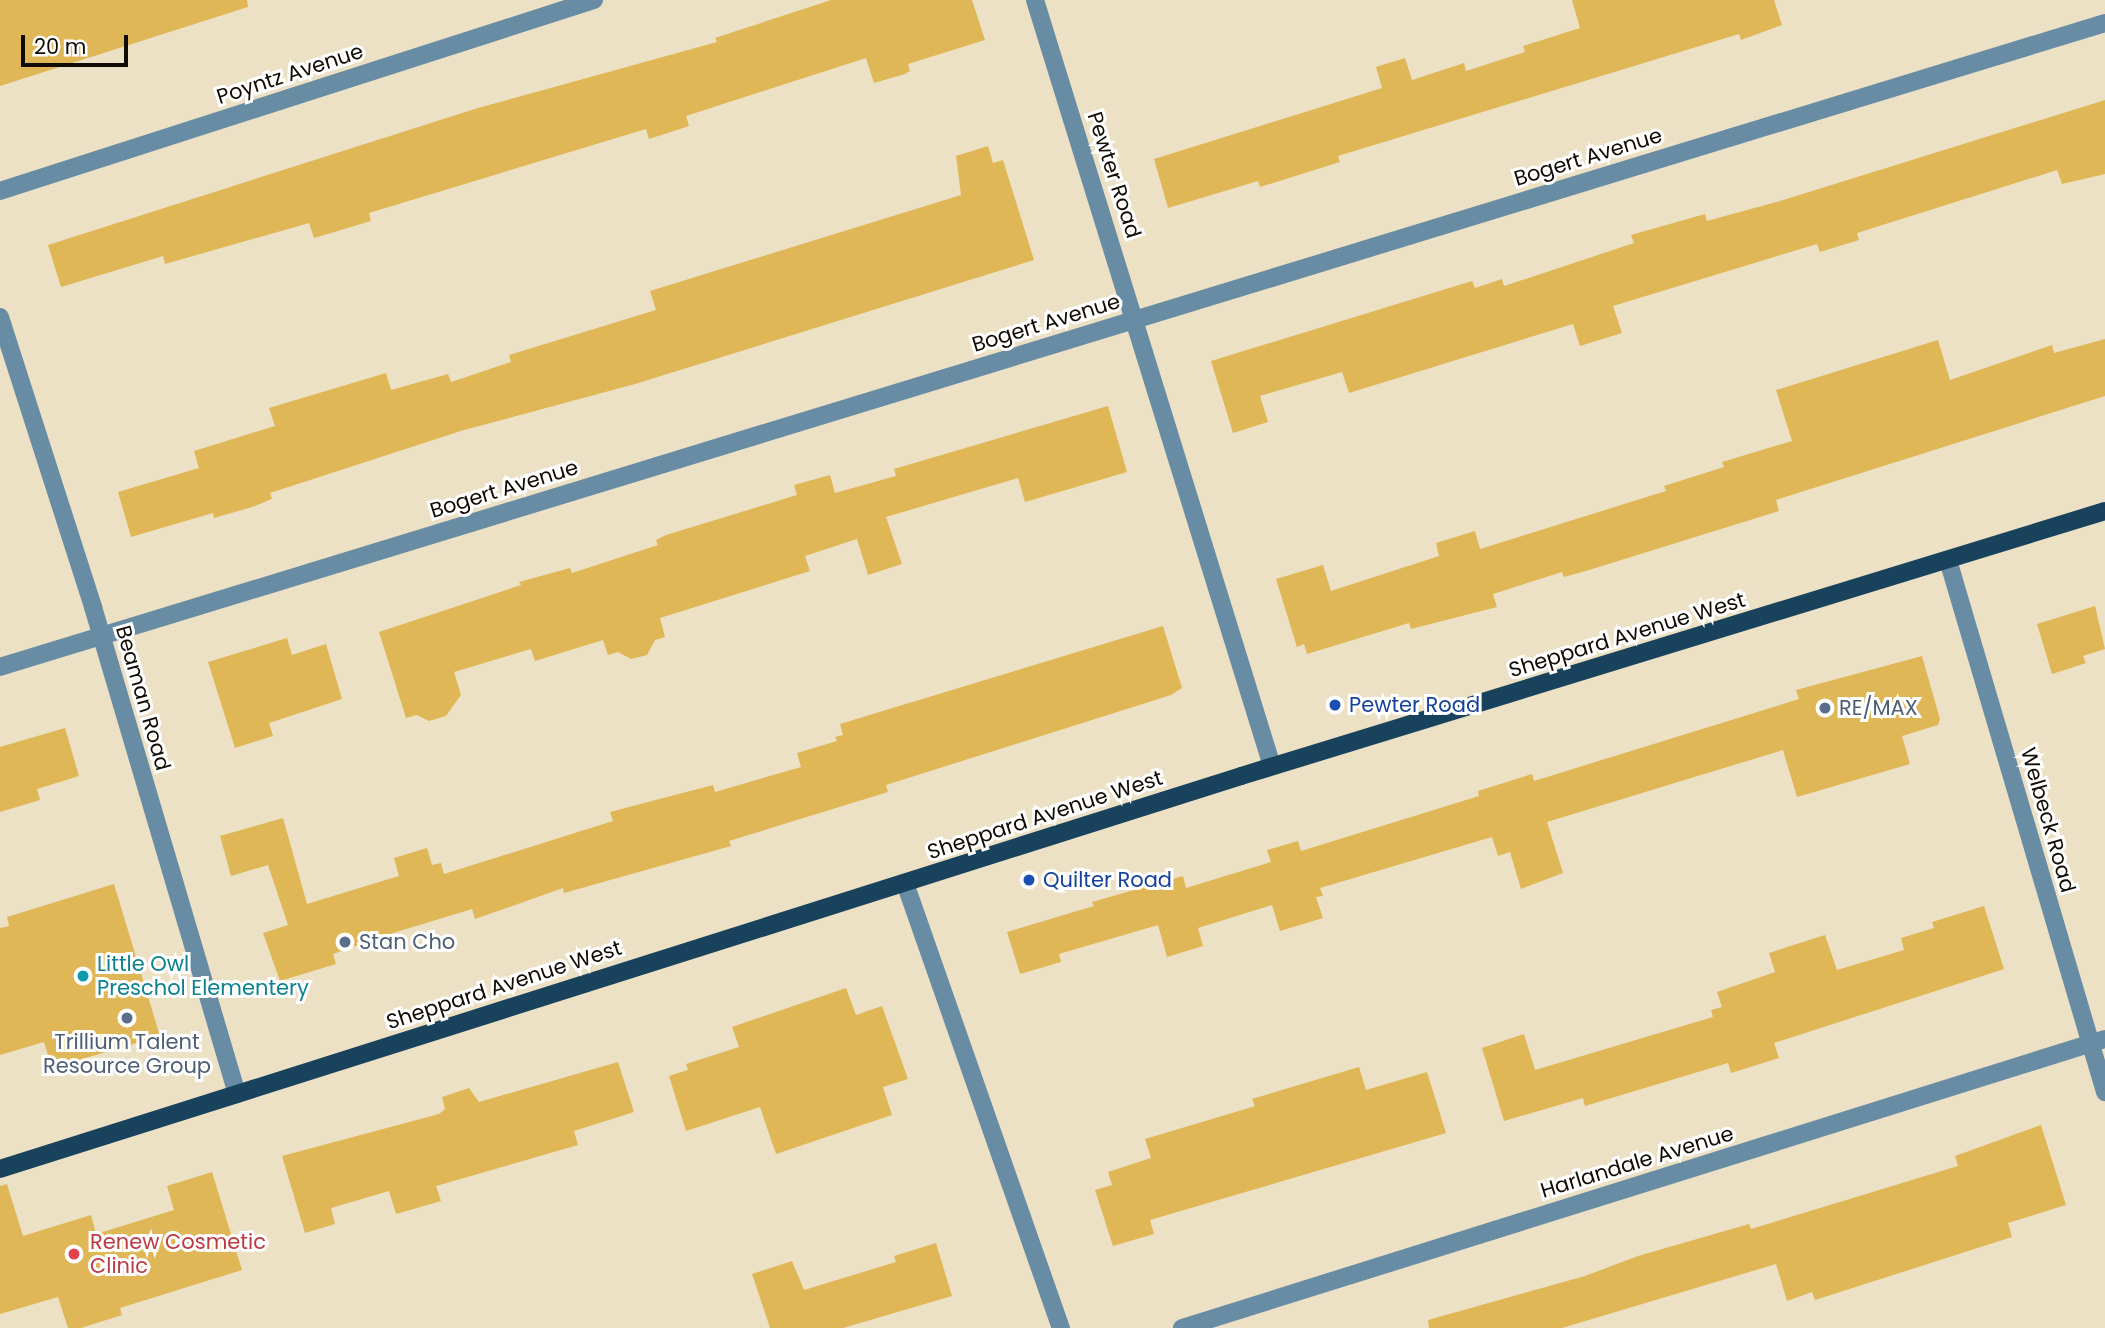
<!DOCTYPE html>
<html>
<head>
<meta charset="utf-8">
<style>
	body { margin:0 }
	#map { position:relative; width:2105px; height:1328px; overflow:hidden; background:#ece0c5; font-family:Poppins,sans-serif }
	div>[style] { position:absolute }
	.building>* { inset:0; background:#e0b756 }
	.minor>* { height:18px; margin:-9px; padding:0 9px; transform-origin:9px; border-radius:9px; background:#678ca4 }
	.major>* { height:18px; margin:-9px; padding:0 9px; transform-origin:9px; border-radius:9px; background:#19435c }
	.dots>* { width:19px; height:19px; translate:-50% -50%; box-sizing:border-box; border:4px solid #fff; border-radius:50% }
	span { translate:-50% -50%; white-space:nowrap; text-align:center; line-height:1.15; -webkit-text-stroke:6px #fff; paint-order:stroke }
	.street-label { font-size:21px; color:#100c04 }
	.transit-label { font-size:21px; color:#164399 }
	.left { translate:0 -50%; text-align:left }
	.service-label { font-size:21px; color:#4e5e75 }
	.culture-label { font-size:21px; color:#0d838f }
	.health-label { font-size:21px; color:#be3a42 }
	.scale { position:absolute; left:21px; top:35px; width:107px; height:32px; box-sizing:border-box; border:4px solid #100c04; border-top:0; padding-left:9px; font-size:21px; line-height:24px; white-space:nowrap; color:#100c04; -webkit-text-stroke:5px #fff; paint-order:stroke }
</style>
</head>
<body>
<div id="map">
	<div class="building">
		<i style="clip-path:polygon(0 0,247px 0,248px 7px,0 86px)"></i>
		<i style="clip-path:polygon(831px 0,972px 0,985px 40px,908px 64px,910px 71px,905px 74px,874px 83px,866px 58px,686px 116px,689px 126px,649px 139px,646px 129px,369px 213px,371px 221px,314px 238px,309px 223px,165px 264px,163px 256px,61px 287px,48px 245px,478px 108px,717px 42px,715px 38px)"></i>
		<i style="clip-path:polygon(1572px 0,1774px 0,1782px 25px,1741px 40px,1739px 34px,1338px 156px,1340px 162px,1260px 187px,1258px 181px,1168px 208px,1154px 159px,1382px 88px,1376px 67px,1405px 58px,1412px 80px,1464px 63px,1466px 71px,1525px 52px,1523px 46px,1580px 28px)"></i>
		<i style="clip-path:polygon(2105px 100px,2105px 174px,2062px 184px,2057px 170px,1857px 233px,1859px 240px,1820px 252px,1817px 244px,1613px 306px,1622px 333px,1580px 346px,1573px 324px,1349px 393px,1342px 372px,1260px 396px,1268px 422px,1233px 433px,1211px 361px,1472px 281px,1475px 288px,1502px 279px,1504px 286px,1634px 243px,1631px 235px,1705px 214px,1707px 221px,1780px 201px)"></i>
		<i style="clip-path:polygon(988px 146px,993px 163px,1003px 160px,1034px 260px,635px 384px,464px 430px,270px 493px,272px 499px,252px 507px,214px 518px,213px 513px,131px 537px,118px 492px,199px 468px,194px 451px,275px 426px,269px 408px,386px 373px,391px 390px,448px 374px,451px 382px,511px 362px,509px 355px,656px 310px,650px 291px,961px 195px,956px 156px)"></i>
		<i style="clip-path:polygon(2105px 339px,2105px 396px,1776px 500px,1779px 511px,1589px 570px,1564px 577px,1562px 572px,1493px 594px,1497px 607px,1411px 629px,1409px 623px,1307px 654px,1304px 644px,1297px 647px,1276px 579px,1323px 565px,1331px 591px,1439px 556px,1436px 543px,1475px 531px,1480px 549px,1666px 491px,1664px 486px,1724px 467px,1722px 462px,1792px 441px,1776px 390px,1938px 340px,1950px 380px,2052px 345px,2054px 353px)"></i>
		<i style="clip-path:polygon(1108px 406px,1127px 472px,1025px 502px,1018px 478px,886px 517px,902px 564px,868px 575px,857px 539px,805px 556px,810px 571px,660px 618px,665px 637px,655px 640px,647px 655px,631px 659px,618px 652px,608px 655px,603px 640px,535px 661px,531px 649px,454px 672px,461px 695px,446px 716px,429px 721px,417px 715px,406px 718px,379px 632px,521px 585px,519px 582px,570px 568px,572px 573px,658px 545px,656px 540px,666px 535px,797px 495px,794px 485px,830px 475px,835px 493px,896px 476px,894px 469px)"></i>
		<i style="clip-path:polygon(2095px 606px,2105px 649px,2083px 656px,2086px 663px,2052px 674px,2037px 624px)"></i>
		<i style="clip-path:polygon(1163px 626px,1182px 688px,1171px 695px,886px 785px,888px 792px,729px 841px,731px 846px,564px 893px,563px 888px,475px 919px,472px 909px,390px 934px,333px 954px,336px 964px,280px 981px,263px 933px,288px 925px,268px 865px,231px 876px,220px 836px,283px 818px,307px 904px,399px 876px,394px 858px,427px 848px,432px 865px,441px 863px,444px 874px,613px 821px,610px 812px,713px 785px,715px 792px,801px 767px,797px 753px,837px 741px,835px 737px,843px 735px,840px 724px)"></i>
		<i style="clip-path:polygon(287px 638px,292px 655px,326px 644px,342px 699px,269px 723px,273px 736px,235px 748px,208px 662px)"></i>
		<i style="clip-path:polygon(1922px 656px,1940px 719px,1938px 725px,1902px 736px,1910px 764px,1797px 797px,1783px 750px,1547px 822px,1563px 873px,1521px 889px,1510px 852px,1498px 856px,1492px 837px,1320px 888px,1323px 896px,1316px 897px,1323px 918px,1280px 931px,1272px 905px,1198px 928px,1203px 946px,1167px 957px,1158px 925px,1059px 954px,1061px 962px,1020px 974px,1007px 932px,1094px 906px,1092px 902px,1183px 876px,1186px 888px,1271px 862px,1267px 850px,1298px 841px,1301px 851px,1479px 796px,1478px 791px,1532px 774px,1534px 781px,1799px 699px,1796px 690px)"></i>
		<i style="clip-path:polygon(65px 728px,79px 776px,37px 789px,40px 800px,0 812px,0 747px)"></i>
		<i style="clip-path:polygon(114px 884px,160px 1036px,52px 1068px,44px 1042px,0 1055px,0 928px,9px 926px,7px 917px)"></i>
		<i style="clip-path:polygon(1984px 906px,2004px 969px,1774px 1043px,1779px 1058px,1731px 1073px,1728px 1063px,1585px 1106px,1583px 1098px,1504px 1121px,1482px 1048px,1524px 1034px,1535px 1070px,1713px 1017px,1711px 1010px,1722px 1007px,1717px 992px,1775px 972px,1769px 953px,1825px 935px,1837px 970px,1904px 950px,1901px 938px,1934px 928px,1932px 922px)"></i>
		<i style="clip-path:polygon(846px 988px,856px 1015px,882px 1006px,908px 1079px,883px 1087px,892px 1115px,776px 1154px,760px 1107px,686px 1131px,669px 1076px,688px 1070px,686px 1064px,739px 1047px,732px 1027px)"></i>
		<i style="clip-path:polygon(618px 1062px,634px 1112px,574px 1131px,578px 1145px,436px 1186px,441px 1201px,396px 1214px,389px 1191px,331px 1208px,335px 1224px,305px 1233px,282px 1156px,439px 1114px,445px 1109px,442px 1097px,469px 1088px,479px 1102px)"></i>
		<i style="clip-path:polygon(1359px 1067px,1366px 1090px,1427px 1072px,1446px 1133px,1150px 1220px,1154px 1234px,1113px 1246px,1095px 1190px,1112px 1185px,1108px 1172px,1151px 1158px,1145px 1139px,1242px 1110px,1255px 1106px,1252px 1099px)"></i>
		<i style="clip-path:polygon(2041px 1125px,2066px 1205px,2008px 1223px,2012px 1237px,1815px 1300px,1812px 1292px,1787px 1301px,1776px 1264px,1562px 1328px,1429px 1328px,1428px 1320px,1585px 1276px,1638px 1256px,1749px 1224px,1751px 1229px,1958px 1166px,1955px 1156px)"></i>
		<i style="clip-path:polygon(212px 1172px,242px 1270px,120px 1308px,122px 1315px,81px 1328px,68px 1328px,58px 1297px,0 1314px,0 1186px,7px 1184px,23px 1236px,91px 1215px,96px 1234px,174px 1210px,167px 1186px)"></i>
		<i style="clip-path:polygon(936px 1243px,952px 1296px,843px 1328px,770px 1328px,752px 1274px,792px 1261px,804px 1290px,896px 1262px,894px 1256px)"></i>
	</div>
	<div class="minor">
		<i style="left:1035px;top:0;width:802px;rotate:72.81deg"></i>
		<i style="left:0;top:191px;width:624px;rotate:-17.83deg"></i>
		<i style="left:0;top:317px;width:305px;rotate:72.2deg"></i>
		<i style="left:93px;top:607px;width:508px;rotate:73.53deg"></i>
		<i style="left:1948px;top:560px;width:555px;rotate:73.56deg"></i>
		<i style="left:0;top:667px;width:2201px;rotate:-17.01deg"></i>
		<i style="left:905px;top:883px;width:472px;rotate:70.7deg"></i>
		<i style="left:1182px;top:1328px;width:967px;rotate:-17.39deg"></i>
	</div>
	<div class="major">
		<i style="left:0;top:1169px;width:1302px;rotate:-17.57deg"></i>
		<i style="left:1241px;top:776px;width:904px;rotate:-17.05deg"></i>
	</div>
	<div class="dots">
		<i style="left:1335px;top:705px;background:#1a4fb4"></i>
		<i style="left:1825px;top:708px;background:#5c6f8a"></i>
		<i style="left:1029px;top:880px;background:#1a4fb4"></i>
		<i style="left:345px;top:942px;background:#5c6f8a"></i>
		<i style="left:83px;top:976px;background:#0f9aa8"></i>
		<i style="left:127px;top:1018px;background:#5c6f8a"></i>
		<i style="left:74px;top:1254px;background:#e0444e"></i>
	</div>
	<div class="street-label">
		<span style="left:290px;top:74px;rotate:-18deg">Poyntz Avenue</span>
		<span style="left:1588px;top:157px;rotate:-17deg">Bogert Avenue</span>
		<span style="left:1114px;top:175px;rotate:72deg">Pewter Road</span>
		<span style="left:1046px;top:323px;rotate:-17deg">Bogert Avenue</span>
		<span style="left:504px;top:489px;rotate:-17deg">Bogert Avenue</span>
		<span style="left:1627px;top:635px;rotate:-17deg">Sheppard Avenue West</span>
		<span style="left:143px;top:698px;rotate:74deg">Beaman Road</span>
		<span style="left:1045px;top:815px;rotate:-18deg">Sheppard Avenue West</span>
		<span style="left:2048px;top:820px;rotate:74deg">Welbeck Road</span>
		<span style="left:504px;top:985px;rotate:-18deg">Sheppard Avenue West</span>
		<span style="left:1637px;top:1162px;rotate:-17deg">Harlandale Avenue</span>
	</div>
	<div class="transit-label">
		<span class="left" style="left:1349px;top:705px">Pewter Road</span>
		<span class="left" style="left:1043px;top:880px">Quilter Road</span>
	</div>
	<div class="service-label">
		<span class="left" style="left:1839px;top:708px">RE/MAX</span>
		<span class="left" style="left:359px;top:942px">Stan Cho</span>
		<span style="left:127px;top:1054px">Trillium Talent<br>Resource Group</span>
	</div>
	<div class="culture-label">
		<span class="left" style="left:97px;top:976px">Little Owl<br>Preschol Elementery</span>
	</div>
	<div class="health-label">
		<span class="left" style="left:90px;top:1254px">Renew Cosmetic<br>Clinic</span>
	</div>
	<div class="scale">20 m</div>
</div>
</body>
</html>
